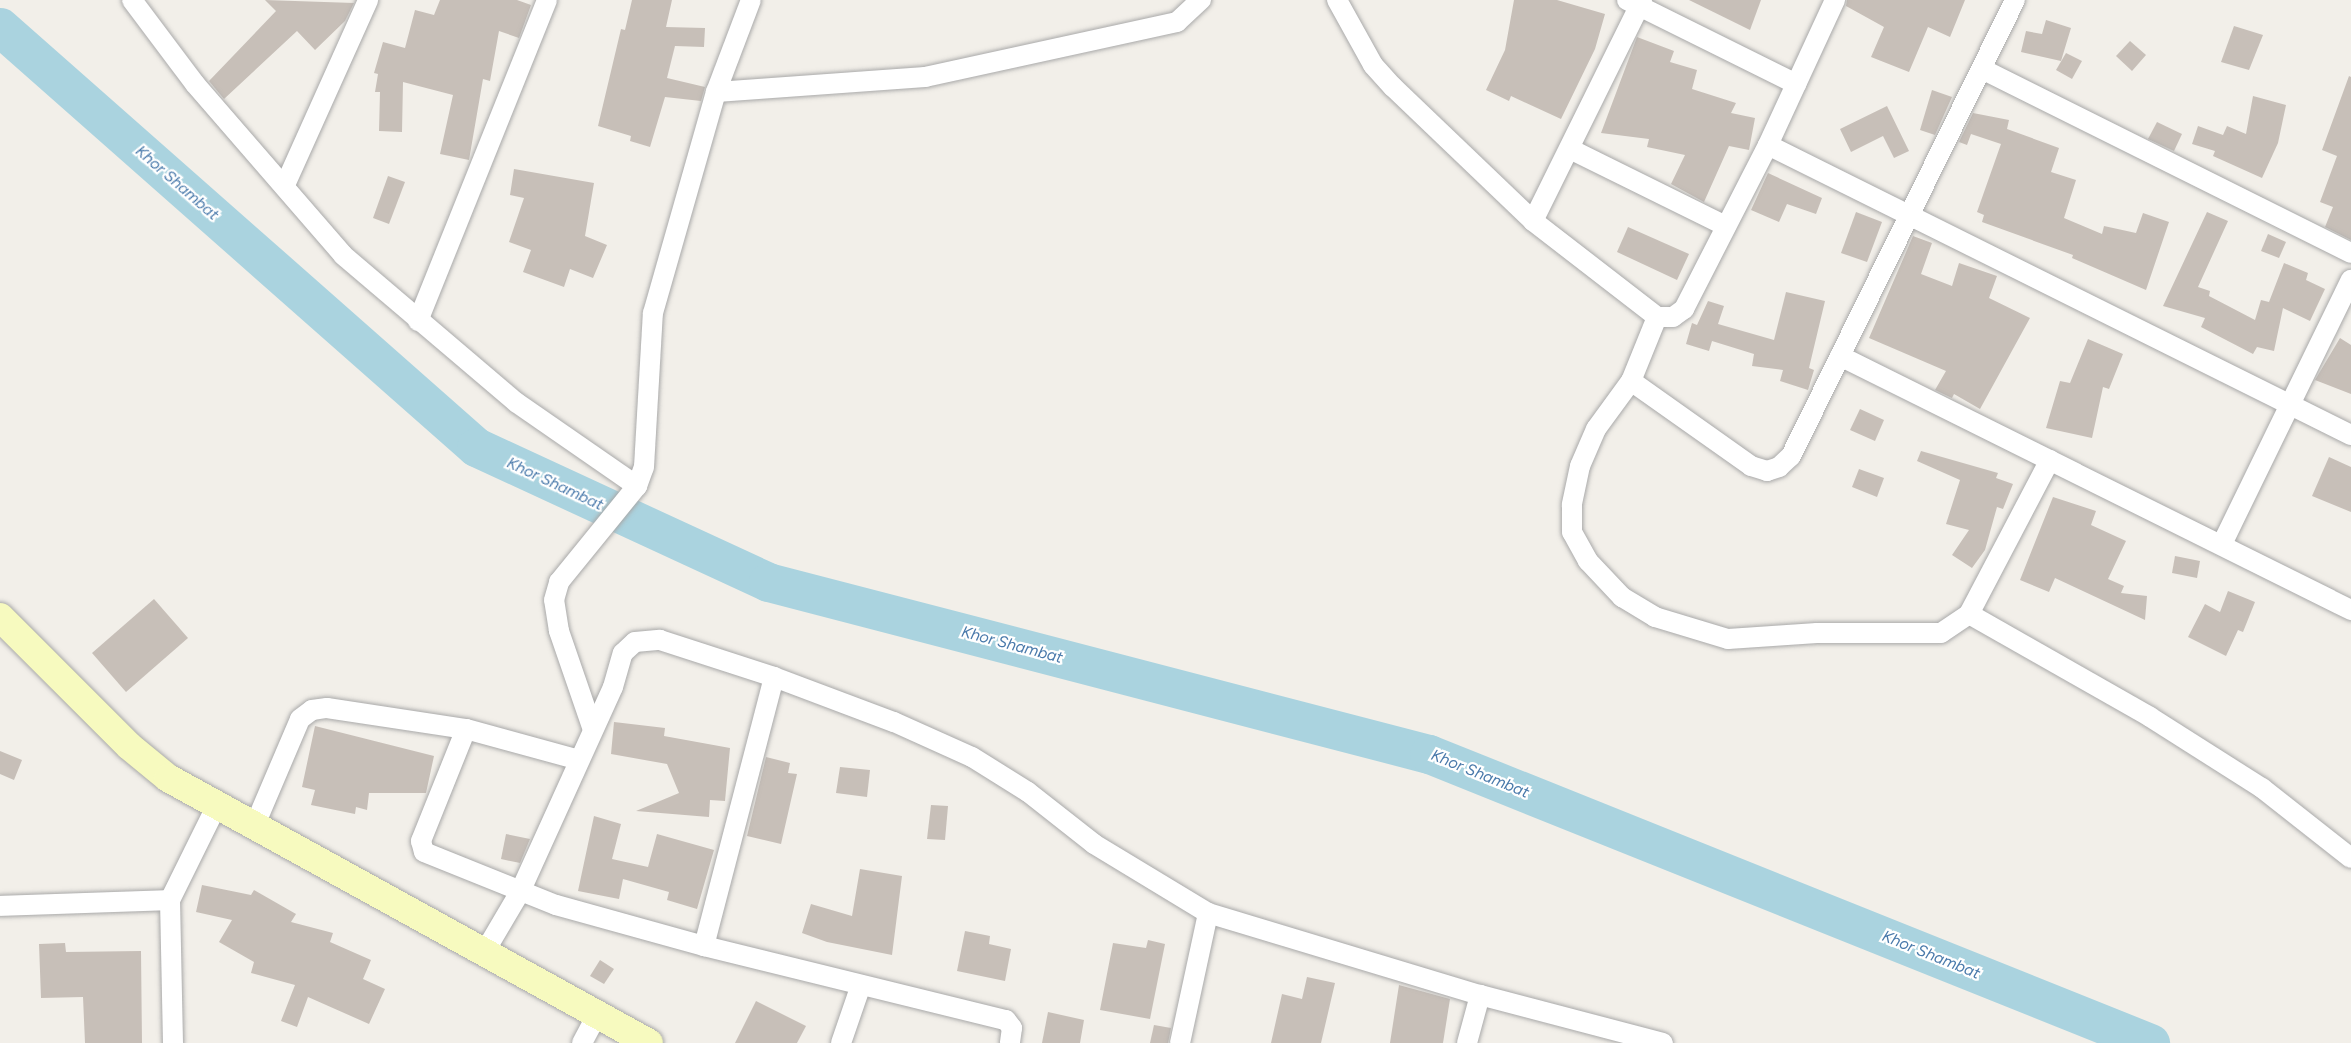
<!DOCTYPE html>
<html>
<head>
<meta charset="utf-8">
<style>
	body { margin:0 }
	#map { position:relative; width:2351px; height:1043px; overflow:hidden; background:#f2efe9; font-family:Figtree,sans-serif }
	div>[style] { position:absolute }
	.river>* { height:39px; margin:-19.5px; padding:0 19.5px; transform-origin:19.5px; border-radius:19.5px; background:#aad3df }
	.building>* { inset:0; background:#c7bfb8 }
	.roads { filter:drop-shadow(0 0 2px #a9a9a9) drop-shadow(0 0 2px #a9a9a9) }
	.street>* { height:20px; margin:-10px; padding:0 10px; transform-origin:10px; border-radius:10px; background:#fff }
	.secondary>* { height:28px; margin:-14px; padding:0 14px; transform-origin:14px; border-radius:14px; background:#f7fabf }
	span { translate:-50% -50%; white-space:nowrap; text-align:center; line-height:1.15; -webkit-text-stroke:4.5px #fff; paint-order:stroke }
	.water-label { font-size:16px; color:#4a7aab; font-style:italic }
</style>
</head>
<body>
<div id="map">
	<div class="river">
		<i style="left:0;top:27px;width:635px;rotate:41.42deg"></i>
		<i style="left:476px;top:447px;width:322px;rotate:24.8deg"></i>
		<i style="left:768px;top:582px;width:683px;rotate:14.59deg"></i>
		<i style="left:1429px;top:754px;width:777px;rotate:21.84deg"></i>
	</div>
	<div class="building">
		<i style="clip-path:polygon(265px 0,354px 3px,345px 21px,315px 50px,297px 31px,224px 99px,209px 81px,276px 11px)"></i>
		<i style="clip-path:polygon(440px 0,517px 0,531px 5px,519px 38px,499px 31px,490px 81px,483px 79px,469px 160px,440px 154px,453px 95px,403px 82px,402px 132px,379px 131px,380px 92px,375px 92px,378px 74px,374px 73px,383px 42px,405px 48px,415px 10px,434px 15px)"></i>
		<i style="clip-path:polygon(632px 0,672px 0,666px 27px,705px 28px,704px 47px,675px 46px,667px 78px,705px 87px,701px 101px,665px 97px,650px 147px,630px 141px,631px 136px,598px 126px,621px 29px,625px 30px)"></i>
		<i style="clip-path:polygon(1514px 0,1557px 0,1605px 14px,1595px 49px,1561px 119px,1511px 96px,1509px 101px,1486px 90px,1505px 50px)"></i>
		<i style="clip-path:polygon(1689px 0,1761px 0,1750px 30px)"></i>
		<i style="clip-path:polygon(1847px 0,1965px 0,1950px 37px,1928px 27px,1909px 72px,1871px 57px,1884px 27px,1846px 6px)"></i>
		<i style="clip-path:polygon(2046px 20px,2071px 28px,2061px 61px,2021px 52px,2026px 31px,2042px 34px)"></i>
		<i style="clip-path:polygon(2234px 26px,2263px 35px,2249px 70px,2221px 62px)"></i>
		<i style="clip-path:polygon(1637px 37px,1674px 51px,1670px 62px,1697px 70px,1692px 89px,1736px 103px,1731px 113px,1755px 118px,1749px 150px,1729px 146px,1704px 202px,1671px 184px,1685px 155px,1647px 147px,1649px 139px,1601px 133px)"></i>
		<i style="clip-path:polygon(2130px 41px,2146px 55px,2132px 71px,2116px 56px)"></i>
		<i style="clip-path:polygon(2066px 53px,2082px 61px,2072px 79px,2056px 70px)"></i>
		<i style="clip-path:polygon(2349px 76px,2351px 77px,2351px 240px,2325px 227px,2333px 207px,2320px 202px,2337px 156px,2322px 150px)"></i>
		<i style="clip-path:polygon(1932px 90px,1952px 97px,1935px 135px,1920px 130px)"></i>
		<i style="clip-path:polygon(2253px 96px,2286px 105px,2278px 143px,2262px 178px,2213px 156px,2215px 151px,2192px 144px,2198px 126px,2223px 135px,2227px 126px,2246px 134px)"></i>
		<i style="clip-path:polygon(1887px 106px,1909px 151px,1894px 158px,1883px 136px,1851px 152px,1840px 129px)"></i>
		<i style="clip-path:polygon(1973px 113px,2009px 120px,2007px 129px,2059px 148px,2051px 172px,2076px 180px,2064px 218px,2102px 234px,2104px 226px,2136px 233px,2143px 213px,2169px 222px,2146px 290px,2072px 258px,2073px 255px,1982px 222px,1984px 215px,1977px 212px,2001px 144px,1971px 134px,1967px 145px,1959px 142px)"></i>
		<i style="clip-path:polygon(2157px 122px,2182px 134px,2174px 151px,2148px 139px)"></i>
		<i style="clip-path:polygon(514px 169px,594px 183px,585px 236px,607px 245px,593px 278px,570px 269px,564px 287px,523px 272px,531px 250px,509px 242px,524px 198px,510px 195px)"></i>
		<i style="clip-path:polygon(1768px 173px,1822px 198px,1816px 214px,1787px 204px,1779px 222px,1751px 210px)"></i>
		<i style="clip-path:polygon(388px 176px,405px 182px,389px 224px,373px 218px)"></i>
		<i style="clip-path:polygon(1856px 212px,1882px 222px,1867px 262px,1841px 253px)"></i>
		<i style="clip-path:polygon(2207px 212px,2228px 221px,2198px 287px,2210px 291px,2209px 296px,2255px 320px,2261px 300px,2269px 302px,2284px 263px,2308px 273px,2306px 280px,2325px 289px,2310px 321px,2283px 308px,2274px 351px,2257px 347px,2253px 354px,2201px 327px,2205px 318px,2163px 306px)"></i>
		<i style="clip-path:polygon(1628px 227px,1689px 254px,1677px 280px,1617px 252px)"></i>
		<i style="clip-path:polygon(2268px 234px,2286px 242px,2279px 258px,2261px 251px)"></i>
		<i style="clip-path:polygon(1913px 236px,1932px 243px,1921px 274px,1952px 286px,1959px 263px,1997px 276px,1989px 298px,2030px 318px,1980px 409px,1954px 394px,1952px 398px,1935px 390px,1946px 371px,1869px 338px)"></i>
		<i style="clip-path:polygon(1786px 292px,1825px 301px,1809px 368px,1814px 370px,1808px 390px,1780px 381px,1783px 370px,1752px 366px,1754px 354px,1712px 341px,1709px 351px,1686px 344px,1692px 323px,1697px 325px,1708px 301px,1724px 306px,1718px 324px,1774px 340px)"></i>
		<i style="clip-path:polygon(2340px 338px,2351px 345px,2351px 394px,2315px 380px)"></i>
		<i style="clip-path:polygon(2088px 339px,2123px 354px,2109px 389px,2103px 387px,2092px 438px,2046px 428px,2060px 381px,2070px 383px)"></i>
		<i style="clip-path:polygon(1860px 409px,1884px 420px,1875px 441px,1850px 430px)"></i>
		<i style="clip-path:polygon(1921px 451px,1998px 473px,1996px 478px,2013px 484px,2003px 509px,1997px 507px,1985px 550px,1972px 568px,1952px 555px,1969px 530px,1946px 524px,1960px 480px,1917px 461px)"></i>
		<i style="clip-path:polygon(2329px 457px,2351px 467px,2351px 512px,2312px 496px)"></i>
		<i style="clip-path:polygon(1859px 469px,1884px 478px,1877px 497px,1852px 487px)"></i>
		<i style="clip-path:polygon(2053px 497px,2096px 511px,2091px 525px,2126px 541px,2108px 579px,2124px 586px,2121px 593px,2147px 596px,2145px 620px,2055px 578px,2049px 592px,2020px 580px)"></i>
		<i style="clip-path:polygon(2175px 556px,2200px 561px,2197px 578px,2172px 573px)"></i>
		<i style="clip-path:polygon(2228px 591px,2255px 602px,2243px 632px,2238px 630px,2226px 656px,2188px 637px,2205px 604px,2220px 612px)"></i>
		<i style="clip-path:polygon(154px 599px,188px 638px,126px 692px,92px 653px)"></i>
		<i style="clip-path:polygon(614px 722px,665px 728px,664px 736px,730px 748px,725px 801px,710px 800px,709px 817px,636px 811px,679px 793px,667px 764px,611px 754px)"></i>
		<i style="clip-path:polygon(315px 726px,434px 756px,426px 793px,369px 793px,367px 810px,356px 807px,355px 814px,311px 805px,315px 790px,302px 787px)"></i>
		<i style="clip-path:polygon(0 751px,22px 760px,14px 780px,0 774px)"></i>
		<i style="clip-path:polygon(766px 757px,790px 763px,788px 773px,797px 774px,781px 844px,747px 836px)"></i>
		<i style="clip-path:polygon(840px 767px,870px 770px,867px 797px,836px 793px)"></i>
		<i style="clip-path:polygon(931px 805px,948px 806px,945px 840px,927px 839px)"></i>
		<i style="clip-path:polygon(594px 816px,621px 824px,612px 859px,648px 867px,657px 834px,714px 850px,697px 909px,667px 900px,669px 892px,623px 879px,619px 899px,578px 891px)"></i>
		<i style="clip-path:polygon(506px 834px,530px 839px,520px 863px,501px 859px)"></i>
		<i style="clip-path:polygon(860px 869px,902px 876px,892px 955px,827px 942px,802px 933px,811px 904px,852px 916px)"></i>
		<i style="clip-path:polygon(202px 885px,251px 895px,254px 890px,296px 914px,291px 922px,333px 933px,330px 942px,371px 960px,363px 979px,385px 989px,369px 1024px,308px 997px,297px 1027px,281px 1021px,295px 985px,251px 973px,254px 962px,219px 942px,232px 920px,196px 912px)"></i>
		<i style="clip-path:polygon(965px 931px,990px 936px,989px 944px,1011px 949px,1005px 981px,957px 971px)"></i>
		<i style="clip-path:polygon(1148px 940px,1165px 944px,1150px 1019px,1100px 1010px,1113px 943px,1146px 948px)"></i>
		<i style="clip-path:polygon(65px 943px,66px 952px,141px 951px,142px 1043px,85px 1043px,83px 997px,41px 998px,39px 944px)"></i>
		<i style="clip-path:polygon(600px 960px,614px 969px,604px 984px,590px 976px)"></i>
		<i style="clip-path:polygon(1307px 977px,1335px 983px,1321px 1043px,1271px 1043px,1282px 994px,1302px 999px)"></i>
		<i style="clip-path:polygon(1399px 985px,1450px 999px,1443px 1043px,1390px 1043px)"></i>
		<i style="clip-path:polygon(756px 1001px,806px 1026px,797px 1043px,735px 1043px)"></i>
		<i style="clip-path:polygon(1048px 1012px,1084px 1020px,1080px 1043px,1042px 1043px)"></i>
		<i style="clip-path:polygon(1154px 1025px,1171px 1028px,1168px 1043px,1150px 1043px)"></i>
	</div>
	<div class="roads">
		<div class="street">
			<i style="left:132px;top:0;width:105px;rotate:53.1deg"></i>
			<i style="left:195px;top:84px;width:226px;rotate:49.1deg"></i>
			<i style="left:343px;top:255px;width:228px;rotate:40.4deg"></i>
			<i style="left:517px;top:403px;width:146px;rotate:34.7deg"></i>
			<i style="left:1337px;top:0;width:74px;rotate:61deg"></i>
			<i style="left:1373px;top:65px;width:30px;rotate:48deg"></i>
			<i style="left:1393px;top:87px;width:194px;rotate:43.7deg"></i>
			<i style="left:1533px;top:221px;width:157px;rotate:37.7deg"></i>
			<i style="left:1657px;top:317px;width:16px"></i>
			<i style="left:1673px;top:317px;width:14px;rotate:-36deg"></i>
			<i style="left:1684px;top:309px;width:184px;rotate:-62.9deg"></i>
			<i style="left:1768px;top:145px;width:160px;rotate:-65.2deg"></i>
			<i style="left:1627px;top:0;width:189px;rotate:26.4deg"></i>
			<i style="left:1982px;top:69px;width:412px;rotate:26.5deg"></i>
			<i style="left:716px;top:92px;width:210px;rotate:-4.1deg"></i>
			<i style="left:925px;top:77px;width:258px;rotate:-12.3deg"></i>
			<i style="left:1177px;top:22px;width:33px;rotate:-43deg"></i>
			<i style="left:1768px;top:145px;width:651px;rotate:26.45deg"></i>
			<i style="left:1570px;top:149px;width:174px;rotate:26.3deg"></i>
			<i style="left:285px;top:185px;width:203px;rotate:-65.8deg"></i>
			<i style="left:1533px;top:221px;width:246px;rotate:-63.7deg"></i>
			<i style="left:1657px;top:317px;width:69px;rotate:112.1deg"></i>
			<i style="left:1631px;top:381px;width:59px;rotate:126.1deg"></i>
			<i style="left:1596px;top:429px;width:40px;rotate:113.4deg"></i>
			<i style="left:1580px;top:466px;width:40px;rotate:102deg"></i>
			<i style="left:1572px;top:505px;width:27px;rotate:90deg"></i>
			<i style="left:1572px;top:532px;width:33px;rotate:61deg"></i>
			<i style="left:1588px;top:561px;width:50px;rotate:46.6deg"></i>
			<i style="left:1622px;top:597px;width:39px;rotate:31deg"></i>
			<i style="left:1655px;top:617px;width:76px;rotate:16.8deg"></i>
			<i style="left:1728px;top:639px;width:89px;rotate:-3.9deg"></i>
			<i style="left:1817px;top:633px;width:124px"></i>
			<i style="left:1941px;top:633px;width:34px;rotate:-34deg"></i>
			<i style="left:1969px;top:614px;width:174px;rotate:-62.3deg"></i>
			<i style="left:418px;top:321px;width:346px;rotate:-68.1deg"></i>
			<i style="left:1840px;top:356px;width:571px;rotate:26.43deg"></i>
			<i style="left:1631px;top:381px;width:147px;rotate:35.3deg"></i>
			<i style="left:1751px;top:466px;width:17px;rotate:17deg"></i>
			<i style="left:1767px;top:471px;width:13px;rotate:-18deg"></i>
			<i style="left:1779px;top:467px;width:16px;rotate:-43deg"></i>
			<i style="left:1791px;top:456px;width:508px;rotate:-63.84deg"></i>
			<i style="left:2222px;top:544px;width:294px;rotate:-64deg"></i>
			<i style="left:1969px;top:614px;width:208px;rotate:29.6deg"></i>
			<i style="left:2150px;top:717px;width:133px;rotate:32.4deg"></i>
			<i style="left:2262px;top:788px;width:113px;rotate:38.2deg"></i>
			<i style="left:592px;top:727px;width:102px;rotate:-109deg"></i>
			<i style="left:559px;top:631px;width:31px;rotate:-99deg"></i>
			<i style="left:554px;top:600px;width:19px;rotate:-74deg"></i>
			<i style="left:559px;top:582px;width:124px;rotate:-50.9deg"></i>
			<i style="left:637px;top:486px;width:20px;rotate:-70deg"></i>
			<i style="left:644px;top:467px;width:154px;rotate:-86.7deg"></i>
			<i style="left:653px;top:313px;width:230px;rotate:-74.1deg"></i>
			<i style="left:716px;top:92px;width:98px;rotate:-69.2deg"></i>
			<i style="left:466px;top:729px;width:121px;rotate:111.9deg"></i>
			<i style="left:421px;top:841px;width:11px;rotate:75deg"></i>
			<i style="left:424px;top:852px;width:142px;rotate:21.9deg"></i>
			<i style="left:556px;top:905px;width:154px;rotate:15.5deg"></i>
			<i style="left:704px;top:946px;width:311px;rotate:13.8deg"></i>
			<i style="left:1006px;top:1020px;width:10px;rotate:53deg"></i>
			<i style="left:1012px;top:1028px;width:15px;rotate:98deg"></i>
			<i style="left:254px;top:827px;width:117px;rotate:-66.9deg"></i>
			<i style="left:300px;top:719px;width:15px;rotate:-37deg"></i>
			<i style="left:312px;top:710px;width:15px;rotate:-8deg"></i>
			<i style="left:327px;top:708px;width:141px;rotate:8.6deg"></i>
			<i style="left:466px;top:729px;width:117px;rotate:15.3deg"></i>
			<i style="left:0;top:906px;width:170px;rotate:-2deg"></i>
			<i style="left:704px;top:946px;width:278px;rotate:-75.4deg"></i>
			<i style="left:484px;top:953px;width:71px;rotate:-59.5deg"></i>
			<i style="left:520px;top:892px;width:225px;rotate:-65.6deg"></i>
			<i style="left:613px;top:687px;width:35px;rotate:-74deg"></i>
			<i style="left:623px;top:653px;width:16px;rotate:-43deg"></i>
			<i style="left:635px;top:642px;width:25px;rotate:-5deg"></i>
			<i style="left:660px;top:640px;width:120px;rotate:18deg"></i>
			<i style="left:774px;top:677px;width:128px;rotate:20.6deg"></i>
			<i style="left:894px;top:722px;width:85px;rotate:24.2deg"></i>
			<i style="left:972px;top:757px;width:66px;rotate:32deg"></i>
			<i style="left:1028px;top:792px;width:84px;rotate:38.2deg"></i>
			<i style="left:1094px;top:844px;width:133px;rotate:31.2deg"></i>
			<i style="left:1208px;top:913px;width:284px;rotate:16.8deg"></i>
			<i style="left:1480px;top:995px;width:189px;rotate:14.7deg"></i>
			<i style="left:173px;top:1043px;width:143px;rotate:-91.2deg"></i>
			<i style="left:170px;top:900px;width:104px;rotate:-63.7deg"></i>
			<i style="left:582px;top:1043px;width:32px;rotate:-62deg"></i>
			<i style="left:841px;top:1043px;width:61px;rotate:-71deg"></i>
			<i style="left:1180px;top:1043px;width:133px;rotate:-77.8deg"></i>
			<i style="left:1467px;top:1043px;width:50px;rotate:-74.8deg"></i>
		</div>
		<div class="secondary">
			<i style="left:0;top:617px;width:182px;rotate:45deg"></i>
			<i style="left:129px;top:746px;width:50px;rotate:39.4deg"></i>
			<i style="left:168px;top:778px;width:549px;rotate:28.85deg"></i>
		</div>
	</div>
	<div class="water-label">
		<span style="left:177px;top:183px;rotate:41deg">Khor Shambat</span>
		<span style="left:555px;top:484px;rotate:25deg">Khor Shambat</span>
		<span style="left:1012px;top:645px;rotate:15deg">Khor Shambat</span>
		<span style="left:1480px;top:774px;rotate:22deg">Khor Shambat</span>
		<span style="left:1931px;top:955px;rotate:22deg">Khor Shambat</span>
	</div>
</div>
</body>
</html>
